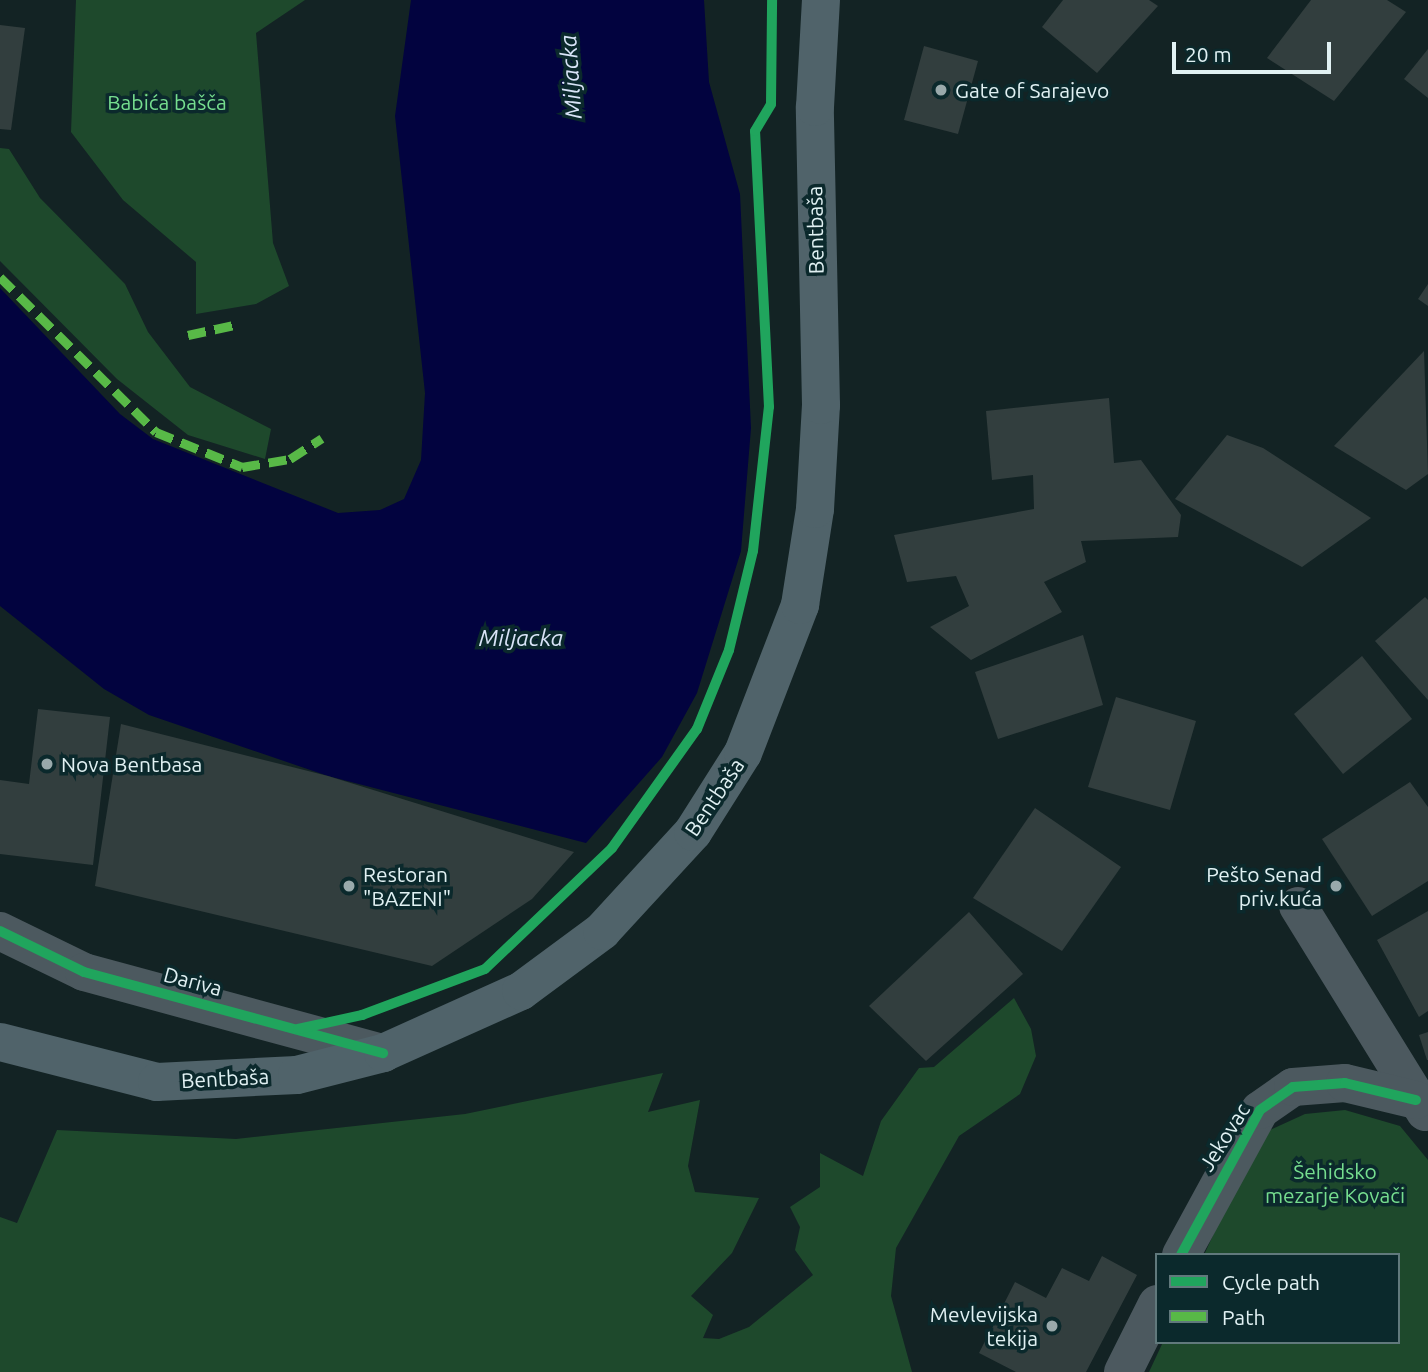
<!DOCTYPE html>
<html>
<head>
<meta charset="utf-8">
<style>
	body { margin:0 }
	#map { position:relative; width:1428px; height:1372px; overflow:hidden; background:#132324; font-family:Ubuntu,sans-serif }
	div>[style] { position:absolute }
	.green>* { inset:0; background:#1e492c }
	.water>* { inset:0; background:#02033f }
	.building>* { inset:0; background:#323e3e }
	.street>* { height:38px; margin:-19px; padding:0 19px; transform-origin:19px; border-radius:19px; background:#4c595f }
	.primary>* { height:38px; margin:-19px; padding:0 19px; transform-origin:19px; border-radius:19px; background:#50636a }
	.quiet>* { height:9px; margin-top:-4.5px; transform-origin:0; background:repeating-linear-gradient(90deg,#58b947 0 18px,transparent 0 27px) }
	.cycleway>* { height:10px; margin:-5px; padding:0 5px; transform-origin:5px; border-radius:5px; background:#20a55d }
	.dots>* { width:19px; height:19px; translate:-50% -50%; box-sizing:border-box; border:4px solid #0b292c; border-radius:50% }
	span { translate:-50% -50%; white-space:nowrap; text-align:center; line-height:1.15; -webkit-text-stroke:7px #0b292c; paint-order:stroke }
	.poi-label { font-size:21px; color:#e1f1f3 }
	.left { translate:0 -50%; text-align:left }
	.right { translate:-100% -50%; text-align:right }
	.park-label { font-size:21px; color:#76de8f }
	.street-label { font-size:21px; color:#e1f1f3 }
	.water-label { font-size:23px; color:#d9e4f8; font-style:italic }
	.legend { position:absolute; left:1155px; top:1253px; width:245px; height:91px; box-sizing:border-box; background:#0b292c; border:2px solid #61797c; margin:0; padding:9px 12px; list-style:none; font-size:21px; color:#e1f1f3 }
	.legend li { display:flex; align-items:center; gap:14px; height:35px }
	.legend b { width:35px; border:2px solid #61797c }
	.scale { position:absolute; left:1172px; top:42px; width:159px; height:32px; box-sizing:border-box; border:4px solid #e1f1f3; border-top:0; padding-left:9px; font-size:21px; line-height:24px; white-space:nowrap; color:#e1f1f3; -webkit-text-stroke:5px #0b292c; paint-order:stroke }
</style>
</head>
<body>
<div id="map">
	<div class="green">
		<i style="clip-path:polygon(76px 0,305px 0,256px 33px,273px 243px,289px 286px,256px 304px,196px 314px,196px 262px,123px 200px,71px 132px)"></i>
		<i style="clip-path:polygon(0 148px,9px 149px,40px 198px,125px 284px,148px 332px,190px 387px,271px 429px,265px 459px,188px 435px,117px 379px,0 261px)"></i>
		<i style="clip-path:polygon(1014px 998px,1031px 1029px,1036px 1056px,1020px 1094px,959px 1136px,896px 1248px,891px 1296px,912px 1372px,0 1372px,0 1217px,17px 1223px,57px 1130px,236px 1139px,465px 1114px,663px 1073px,648px 1112px,700px 1100px,688px 1166px,695px 1192px,759px 1198px,732px 1253px,691px 1296px,713px 1315px,703px 1338px,719px 1339px,749px 1327px,813px 1275px,795px 1250px,800px 1227px,790px 1207px,820px 1187px,820px 1153px,863px 1176px,881px 1121px,919px 1068px,934px 1067px)"></i>
		<i style="clip-path:polygon(1345px 1110px,1400px 1126px,1428px 1160px,1428px 1372px,1149px 1372px,1163px 1342px,1398px 1342px,1398px 1255px,1204px 1255px,1259px 1135px,1305px 1114px)"></i>
	</div>
	<div class="water">
		<i style="clip-path:polygon(411px 0,704px 0,709px 82px,740px 194px,751px 428px,741px 551px,697px 693px,662px 757px,586px 843px,328px 776px,149px 715px,104px 689px,0 606px,0 288px,120px 414px,153px 439px,338px 513px,380px 510px,404px 499px,421px 460px,425px 393px,395px 116px)"></i>
	</div>
	<div class="building">
		<i style="clip-path:polygon(1063px 0,1149px 0,1158px 6px,1097px 73px,1042px 27px)"></i>
		<i style="clip-path:polygon(1311px 0,1387px 0,1406px 12px,1334px 101px,1267px 58px)"></i>
		<i style="clip-path:polygon(0 25px,25px 28px,11px 130px,0 129px)"></i>
		<i style="clip-path:polygon(924px 46px,978px 61px,958px 134px,904px 120px)"></i>
		<i style="clip-path:polygon(1428px 49px,1428px 98px,1404px 79px)"></i>
		<i style="clip-path:polygon(1428px 284px,1428px 306px,1418px 299px)"></i>
		<i style="clip-path:polygon(1424px 351px,1428px 474px,1406px 490px,1334px 446px)"></i>
		<i style="clip-path:polygon(1109px 398px,1114px 463px,1141px 460px,1181px 515px,1178px 537px,1081px 541px,1086px 562px,1044px 582px,1062px 612px,971px 660px,930px 627px,969px 606px,956px 576px,907px 582px,894px 535px,1034px 509px,1033px 475px,992px 480px,986px 411px)"></i>
		<i style="clip-path:polygon(1227px 435px,1263px 448px,1371px 518px,1302px 567px,1175px 499px)"></i>
		<i style="clip-path:polygon(1425px 597px,1428px 600px,1428px 700px,1375px 641px)"></i>
		<i style="clip-path:polygon(1083px 635px,1103px 705px,998px 739px,975px 672px)"></i>
		<i style="clip-path:polygon(1362px 656px,1412px 719px,1343px 774px,1294px 714px)"></i>
		<i style="clip-path:polygon(1116px 697px,1196px 721px,1170px 810px,1088px 787px)"></i>
		<i style="clip-path:polygon(38px 709px,110px 717px,93px 865px,0 854px,0 780px,29px 784px)"></i>
		<i style="clip-path:polygon(121px 724px,328px 776px,574px 852px,532px 899px,432px 966px,95px 886px)"></i>
		<i style="clip-path:polygon(1410px 782px,1428px 807px,1428px 881px,1372px 916px,1322px 839px)"></i>
		<i style="clip-path:polygon(1035px 808px,1121px 867px,1062px 951px,973px 898px)"></i>
		<i style="clip-path:polygon(1428px 911px,1428px 1011px,1419px 1017px,1377px 940px)"></i>
		<i style="clip-path:polygon(969px 912px,1023px 974px,926px 1061px,869px 1006px)"></i>
		<i style="clip-path:polygon(1428px 1032px,1428px 1060px,1427px 1060px,1419px 1035px)"></i>
		<i style="clip-path:polygon(1102px 1256px,1137px 1275px,1086px 1372px,1016px 1372px,979px 1353px,1015px 1282px,1046px 1298px,1062px 1268px,1089px 1281px)"></i>
	</div>
	<div class="street">
		<i style="left:1298px;top:906px;width:242px;rotate:58.3deg"></i>
		<i style="left:0;top:931px;width:93px;rotate:26deg"></i>
		<i style="left:84px;top:972px;width:310px;rotate:15.2deg"></i>
		<i style="left:1181px;top:1255px;width:165px;rotate:-61.4deg"></i>
		<i style="left:1260px;top:1110px;width:40px;rotate:-34.9deg"></i>
		<i style="left:1293px;top:1087px;width:52px;rotate:-4.4deg"></i>
		<i style="left:1345px;top:1083px;width:73px;rotate:13.5deg"></i>
		<i style="left:1123px;top:1372px;width:76px;rotate:-63.4deg"></i>
	</div>
	<div class="primary">
		<i style="left:0;top:1042px;width:162px;rotate:14.3deg"></i>
		<i style="left:157px;top:1082px;width:140px;rotate:-2.9deg"></i>
		<i style="left:297px;top:1075px;width:89px;rotate:-14.3deg"></i>
		<i style="left:383px;top:1053px;width:151px;rotate:-24.2deg"></i>
		<i style="left:521px;top:991px;width:101px;rotate:-36.5deg"></i>
		<i style="left:602px;top:931px;width:134px;rotate:-47.4deg"></i>
		<i style="left:693px;top:832px;width:93px;rotate:-57.7deg"></i>
		<i style="left:743px;top:753px;width:159px;rotate:-68.9deg"></i>
		<i style="left:800px;top:605px;width:97px;rotate:-81.1deg"></i>
		<i style="left:815px;top:509px;width:104px;rotate:-86.7deg"></i>
		<i style="left:821px;top:405px;width:298px;rotate:-91.2deg"></i>
		<i style="left:815px;top:107px;width:107px;rotate:-86.8deg"></i>
	</div>
	<div class="quiet">
		<i style="left:0;top:277px;width:220px;rotate:44.8deg"></i>
		<i style="left:156px;top:432px;width:93px;rotate:22.1deg"></i>
		<i style="left:242px;top:467px;width:49px;rotate:-9.5deg"></i>
		<i style="left:290px;top:459px;width:38px;rotate:-33deg"></i>
		<i style="left:188px;top:335px;width:52px;rotate:-12.2deg"></i>
	</div>
	<div class="cycleway">
		<i style="left:0;top:931px;width:93px;rotate:26deg"></i>
		<i style="left:84px;top:972px;width:310px;rotate:15.2deg"></i>
		<i style="left:298px;top:1029px;width:66px;rotate:-12.3deg"></i>
		<i style="left:362px;top:1015px;width:131px;rotate:-20.5deg"></i>
		<i style="left:485px;top:969px;width:175px;rotate:-43.6deg"></i>
		<i style="left:612px;top:848px;width:146px;rotate:-54.5deg"></i>
		<i style="left:697px;top:729px;width:85px;rotate:-67.9deg"></i>
		<i style="left:729px;top:650px;width:102px;rotate:-76.4deg"></i>
		<i style="left:753px;top:551px;width:145px;rotate:-83.7deg"></i>
		<i style="left:769px;top:407px;width:276px;rotate:-92.9deg"></i>
		<i style="left:755px;top:131px;width:31px;rotate:-59deg"></i>
		<i style="left:771px;top:104px;width:104px;rotate:-89.4deg"></i>
		<i style="left:1181px;top:1255px;width:165px;rotate:-61.4deg"></i>
		<i style="left:1260px;top:1110px;width:40px;rotate:-34.9deg"></i>
		<i style="left:1293px;top:1087px;width:52px;rotate:-4.4deg"></i>
		<i style="left:1345px;top:1083px;width:73px;rotate:13.5deg"></i>
	</div>
	<div class="dots">
		<i style="left:941px;top:90px;background:#99a9ab"></i>
		<i style="left:47px;top:764px;background:#99a9ab"></i>
		<i style="left:349px;top:886px;background:#99a9ab"></i>
		<i style="left:1336px;top:886px;background:#99a9ab"></i>
		<i style="left:1052px;top:1326px;background:#99a9ab"></i>
	</div>
	<div class="poi-label">
		<span class="left" style="left:955px;top:90px">Gate of Sarajevo</span>
		<span class="left" style="left:61px;top:764px">Nova Bentbasa</span>
		<span class="left" style="left:363px;top:886px">Restoran<br>"BAZENI"</span>
		<span class="right" style="left:1322px;top:886px">Pešto Senad<br>priv.kuća</span>
		<span class="right" style="left:1038px;top:1326px">Mevlevijska<br>tekija</span>
	</div>
	<div class="park-label">
		<span style="left:167px;top:102px">Babića bašča</span>
		<span style="left:1335px;top:1183px">Šehidsko<br>mezarje Kovači</span>
	</div>
	<div class="street-label">
		<span style="left:815px;top:230px;rotate:-91deg">Bentbaša</span>
		<span style="left:714px;top:797px;rotate:-56deg">Bentbaša</span>
		<span style="left:193px;top:981px;rotate:15deg">Dariva</span>
		<span style="left:225px;top:1078px;rotate:-3deg">Bentbaša</span>
		<span style="left:1224px;top:1137px;rotate:-58deg">Jekovac</span>
	</div>
	<div class="water-label">
		<span style="left:571px;top:77px;rotate:-94deg">Miljacka</span>
		<span style="left:521px;top:638px">Miljacka</span>
	</div>
	<ul class="legend">
	<li><b style="height:9px;background:#20a55d"></b>Cycle path</li>
	<li><b style="height:9px;background:#58b947"></b>Path</li>
	</ul>
	<div class="scale">20 m</div>
</div>
</body>
</html>
